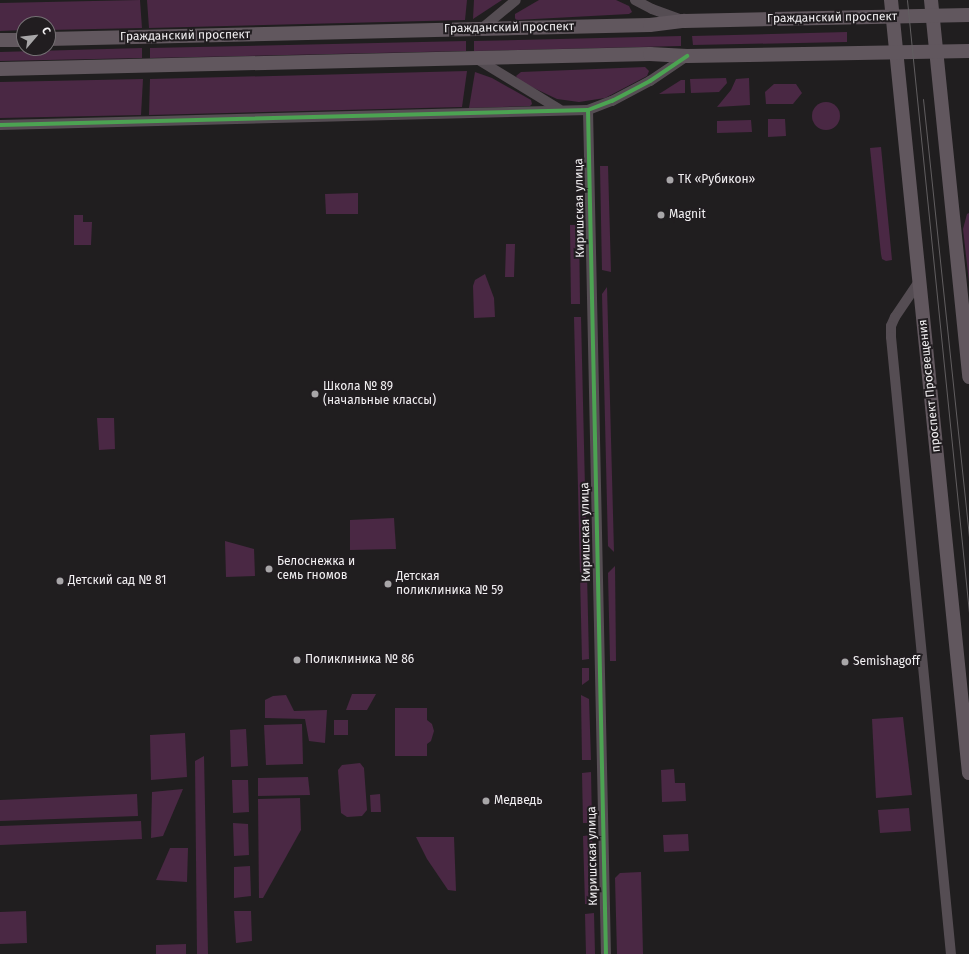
<!DOCTYPE html>
<html>
<head>
<meta charset="utf-8">
<style>
	body { margin:0 }
	#map { position:relative; width:969px; height:954px; overflow:hidden; background:#201e1f; font-family:"Fira Sans",sans-serif }
	div>[style] { position:absolute }
	.green>* { inset:0; background:#4a2844 }
	.round { border-radius:50% }
	.minor>* { height:10px; margin:-5px; padding:0 5px; transform-origin:5px; border-radius:5px; background:#554d53 }
	.secondary>* { height:14px; margin:-7px; padding:0 7px; transform-origin:7px; border-radius:7px; background:#61575e }
	.tram>* { height:1px; margin:-0.5px; padding:0 0.5px; transform-origin:0.5px; border-radius:0.5px; background:#615e60 }
	.cycleway>* { height:4px; margin:-2px; padding:0 2px; transform-origin:2px; border-radius:2px; background:#4ca352 }
	.dots>* { width:11px; height:11px; translate:-50% -50%; box-sizing:border-box; border:2px solid #211d20; border-radius:50% }
	span { translate:-50% -50%; white-space:nowrap; text-align:center; line-height:1.15; -webkit-text-stroke:4px #211d20; paint-order:stroke }
	.street-label { font-size:12px; color:#f2f0f2 }
	.poi-label { font-size:12px; color:#f2f0f2 }
	.left { translate:0 -50%; text-align:left }
	.north { position:absolute; left:16px; top:16px; width:40px; height:40px; box-sizing:border-box; background:#211d20; border:1px solid #757174; border-radius:50%; rotate:62deg; font-size:11px; font-weight:700; line-height:16px; text-align:center; color:#f2f0f2 }
	.north::after { content:''; display:block; margin:auto; width:14px; height:18px; background:#a8a6a8; clip-path:polygon(50% 0,100% 100%,50% 72%,0 100%) }
</style>
</head>
<body>
<div id="map">
	<div class="green">
		<i style="clip-path:polygon(140px 0,142px 28px,48px 30px,48px 24px,24px 24px,24px 30px,0 31px,0 3px)"></i>
		<i style="clip-path:polygon(147px 0,467px 0,465px 20px,149px 28px)"></i>
		<i style="clip-path:polygon(474px 0,502px 0,473px 19px)"></i>
		<i style="clip-path:polygon(539px 0,616px 0,629px 6px,632px 12px,629px 14px,516px 20px,515px 18px,515px 14px)"></i>
		<i style="clip-path:polygon(847px 32px,847px 42px,693px 45px,692px 36px)"></i>
		<i style="clip-path:polygon(681px 36px,681px 46px,474px 51px,474px 41px)"></i>
		<i style="clip-path:polygon(466px 41px,466px 51px,150px 58px,150px 48px)"></i>
		<i style="clip-path:polygon(142px 48px,142px 58px,0 61px,0 52px)"></i>
		<i style="clip-path:polygon(645px 67px,649px 71px,647px 76px,605px 98px,579px 102px,557px 99px,519px 81px,516px 76px,521px 72px)"></i>
		<i style="clip-path:polygon(467px 71px,462px 107px,149px 115px,150px 79px)"></i>
		<i style="clip-path:polygon(475px 72px,492px 78px,531px 100px,532px 104px,530px 106px,469px 108px)"></i>
		<i style="clip-path:polygon(726px 78px,727px 83px,719px 92px,691px 93px,690px 79px)"></i>
		<i style="clip-path:polygon(749px 78px,750px 105px,717px 107px,731px 90px,736px 79px)"></i>
		<i style="clip-path:polygon(143px 79px,141px 115px,0 118px,0 82px)"></i>
		<i style="clip-path:polygon(681px 80px,685px 80px,685px 93px,659px 94px)"></i>
		<i style="clip-path:polygon(774px 84px,796px 84px,802px 93px,793px 104px,766px 104px,765px 92px)"></i>
		<i class="round" style="left:812px;top:102px;width:28px;height:28px"></i>
		<i style="clip-path:polygon(768px 119px,785px 119px,786px 136px,768px 137px)"></i>
		<i style="clip-path:polygon(751px 120px,752px 132px,717px 133px,717px 121px)"></i>
		<i style="clip-path:polygon(881px 147px,892px 260px,886px 261px,882px 259px,881px 254px,870px 148px)"></i>
		<i style="clip-path:polygon(600px 166px,608px 166px,611px 272px,602px 270px)"></i>
		<i style="clip-path:polygon(358px 193px,358px 214px,326px 214px,325px 194px)"></i>
		<i style="clip-path:polygon(969px 213px,969px 282px,963px 229px,967px 214px)"></i>
		<i style="clip-path:polygon(74px 215px,83px 215px,83px 222px,92px 222px,91px 245px,74px 245px)"></i>
		<i style="clip-path:polygon(570px 225px,579px 225px,580px 304px,571px 304px)"></i>
		<i style="clip-path:polygon(506px 244px,515px 244px,514px 277px,505px 277px)"></i>
		<i style="clip-path:polygon(485px 274px,494px 298px,495px 317px,474px 318px,473px 286px,475px 280px)"></i>
		<i style="clip-path:polygon(607px 287px,614px 552px,608px 546px,602px 294px)"></i>
		<i style="clip-path:polygon(574px 317px,581px 317px,589px 659px,582px 660px)"></i>
		<i style="clip-path:polygon(97px 418px,114px 418px,115px 449px,99px 450px)"></i>
		<i style="clip-path:polygon(394px 518px,396px 549px,350px 550px,350px 520px)"></i>
		<i style="clip-path:polygon(225px 541px,254px 549px,255px 576px,226px 577px)"></i>
		<i style="clip-path:polygon(615px 566px,616px 661px,610px 661px,608px 573px)"></i>
		<i style="clip-path:polygon(582px 668px,589px 668px,589px 680px,582px 685px)"></i>
		<i style="clip-path:polygon(352px 694px,376px 694px,367px 710px,346px 710px)"></i>
		<i style="clip-path:polygon(286px 695px,294px 711px,327px 710px,325px 743px,309px 741px,305px 719px,265px 718px,265px 700px,273px 696px)"></i>
		<i style="clip-path:polygon(581px 695px,589px 699px,591px 760px,582px 760px)"></i>
		<i style="clip-path:polygon(395px 708px,427px 708px,427px 720px,432px 724px,434px 731px,431px 741px,427px 744px,427px 756px,395px 756px)"></i>
		<i style="clip-path:polygon(903px 717px,912px 795px,876px 798px,872px 719px)"></i>
		<i style="clip-path:polygon(334px 720px,348px 720px,348px 735px,334px 735px)"></i>
		<i style="clip-path:polygon(302px 724px,303px 764px,266px 765px,264px 725px)"></i>
		<i style="clip-path:polygon(246px 729px,248px 766px,231px 767px,230px 730px)"></i>
		<i style="clip-path:polygon(185px 733px,187px 777px,151px 780px,150px 735px)"></i>
		<i style="clip-path:polygon(204px 756px,208px 954px,197px 954px,195px 761px)"></i>
		<i style="clip-path:polygon(360px 763px,364px 768px,367px 810px,362px 816px,347px 817px,341px 813px,338px 770px,342px 765px)"></i>
		<i style="clip-path:polygon(674px 769px,675px 783px,685px 783px,686px 801px,662px 802px,661px 770px)"></i>
		<i style="clip-path:polygon(591px 772px,592px 823px,583px 823px,582px 773px)"></i>
		<i style="clip-path:polygon(308px 777px,310px 795px,258px 796px,258px 778px)"></i>
		<i style="clip-path:polygon(232px 780px,248px 780px,249px 812px,233px 813px)"></i>
		<i style="clip-path:polygon(183px 789px,163px 836px,151px 838px,152px 792px)"></i>
		<i style="clip-path:polygon(137px 794px,138px 816px,0 821px,0 800px)"></i>
		<i style="clip-path:polygon(380px 794px,381px 812px,371px 812px,370px 795px)"></i>
		<i style="clip-path:polygon(300px 798px,301px 830px,263px 898px,259px 898px,258px 799px)"></i>
		<i style="clip-path:polygon(909px 808px,911px 831px,880px 833px,878px 810px)"></i>
		<i style="clip-path:polygon(141px 821px,142px 839px,0 845px,0 826px)"></i>
		<i style="clip-path:polygon(233px 823px,248px 824px,249px 855px,234px 856px)"></i>
		<i style="clip-path:polygon(688px 834px,689px 851px,664px 852px,663px 835px)"></i>
		<i style="clip-path:polygon(592px 835px,594px 904px,585px 904px,583px 836px)"></i>
		<i style="clip-path:polygon(416px 837px,454px 837px,456px 891px,448px 890px,427px 859px)"></i>
		<i style="clip-path:polygon(170px 848px,188px 848px,187px 882px,156px 880px)"></i>
		<i style="clip-path:polygon(250px 866px,251px 896px,234px 898px,234px 867px)"></i>
		<i style="clip-path:polygon(641px 872px,643px 954px,617px 954px,615px 878px,620px 873px)"></i>
		<i style="clip-path:polygon(26px 911px,27px 943px,0 944px,0 912px)"></i>
		<i style="clip-path:polygon(234px 911px,251px 911px,252px 941px,236px 943px)"></i>
		<i style="clip-path:polygon(594px 913px,595px 954px,586px 954px,585px 914px)"></i>
		<i style="clip-path:polygon(186px 944px,186px 954px,156px 954px,156px 945px)"></i>
	</div>
	<div class="minor">
		<i style="left:635px;top:0;width:19px;rotate:28deg"></i>
		<i style="left:652px;top:9px;width:32px;rotate:20deg"></i>
		<i style="left:481px;top:29px;width:45px;rotate:-39.6deg"></i>
		<i style="left:477px;top:59px;width:96px;rotate:31.4deg"></i>
		<i style="left:588px;top:110px;width:844px;rotate:88.78deg"></i>
		<i style="left:0;top:125px;width:588px;rotate:-1.46deg"></i>
		<i style="left:588px;top:110px;width:26px;rotate:-21deg"></i>
		<i style="left:612px;top:101px;width:43px;rotate:-27.8deg"></i>
		<i style="left:650px;top:81px;width:45px;rotate:-34deg"></i>
		<i style="left:920px;top:280px;width:45px;rotate:124deg"></i>
		<i style="left:895px;top:317px;width:10px;rotate:114deg"></i>
		<i style="left:891px;top:326px;width:11px;rotate:90deg"></i>
		<i style="left:891px;top:337px;width:620px;rotate:84.45deg"></i>
	</div>
	<div class="secondary">
		<i style="left:891px;top:0;width:777px;rotate:84.24deg"></i>
		<i style="left:931px;top:0;width:379px;rotate:84.2deg"></i>
		<i style="left:48px;top:39px;width:602px;rotate:-1.33deg"></i>
		<i style="left:650px;top:25px;width:34px;rotate:-7deg"></i>
		<i style="left:684px;top:21px;width:285px;rotate:-1.2deg"></i>
		<i style="left:0;top:40px;width:24px"></i>
		<i style="left:0;top:69px;width:650px;rotate:-1.32deg"></i>
		<i style="left:650px;top:54px;width:37px;rotate:3deg"></i>
		<i style="left:687px;top:56px;width:282px;rotate:-1deg"></i>
	</div>
	<div class="tram">
		<i style="left:907px;top:0;width:615px;rotate:84.22deg"></i>
		<i style="left:923px;top:99px;width:442px;rotate:84deg"></i>
	</div>
	<div class="cycleway">
		<i style="left:588px;top:110px;width:844px;rotate:88.78deg"></i>
		<i style="left:0;top:125px;width:588px;rotate:-1.46deg"></i>
		<i style="left:588px;top:110px;width:26px;rotate:-21deg"></i>
		<i style="left:612px;top:101px;width:43px;rotate:-27.8deg"></i>
		<i style="left:650px;top:81px;width:45px;rotate:-34deg"></i>
	</div>
	<div class="dots">
		<i style="left:670px;top:180px;background:#a8a6a8"></i>
		<i style="left:661px;top:215px;background:#a8a6a8"></i>
		<i style="left:315px;top:394px;background:#a8a6a8"></i>
		<i style="left:269px;top:569px;background:#a8a6a8"></i>
		<i style="left:60px;top:581px;background:#a8a6a8"></i>
		<i style="left:388px;top:584px;background:#a8a6a8"></i>
		<i style="left:297px;top:660px;background:#a8a6a8"></i>
		<i style="left:845px;top:662px;background:#a8a6a8"></i>
		<i style="left:486px;top:801px;background:#a8a6a8"></i>
	</div>
	<div class="street-label">
		<span style="left:832px;top:18px;rotate:-1deg">Гражданский проспект</span>
		<span style="left:509px;top:28px;rotate:-1deg">Гражданский проспект</span>
		<span style="left:185px;top:36px;rotate:-1deg">Гражданский проспект</span>
		<span style="left:580px;top:208px;rotate:-91deg">Киришская улица</span>
		<span style="left:930px;top:386px;rotate:-96deg">проспект Просвещения</span>
		<span style="left:586px;top:532px;rotate:-91deg">Киришская улица</span>
		<span style="left:593px;top:856px;rotate:-91deg">Киришская улица</span>
	</div>
	<div class="poi-label">
		<span class="left" style="left:678px;top:180px">ТК «Рубикон»</span>
		<span class="left" style="left:669px;top:215px">Magnit</span>
		<span class="left" style="left:323px;top:394px">Школа № 89<br>(начальные классы)</span>
		<span class="left" style="left:277px;top:569px">Белоснежка и<br>семь гномов</span>
		<span class="left" style="left:396px;top:584px">Детская<br>поликлиника № 59</span>
		<span class="left" style="left:68px;top:581px">Детский сад № 81</span>
		<span class="left" style="left:305px;top:660px">Поликлиника № 86</span>
		<span class="left" style="left:853px;top:662px">Semishagoff</span>
		<span class="left" style="left:494px;top:801px">Медведь</span>
	</div>
	<div class="north">С</div>
</div>
</body>
</html>
